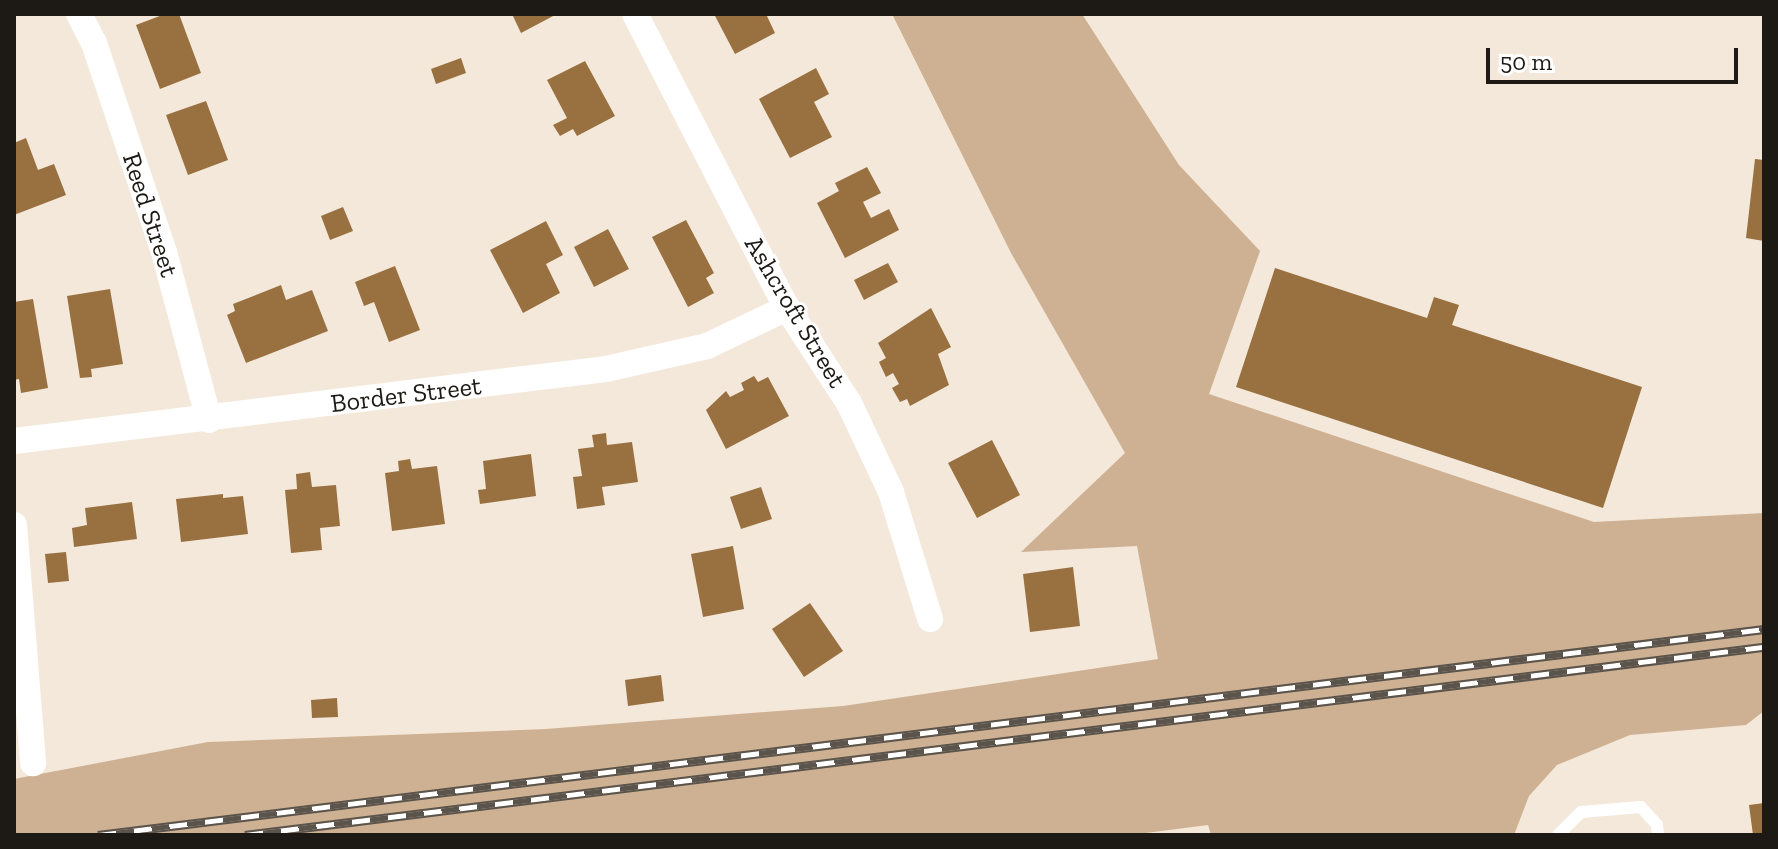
<!DOCTYPE html>
<html>
<head>
<meta charset="utf-8">
<style>
	body { margin:0 }
	#map { position:relative; width:1778px; height:849px; overflow:hidden; background:#f4e8da; font-family:"Zilla Slab",serif }
	div>[style] { position:absolute }
	.green>* { inset:0; background:#ceb192 }
	.building>* { inset:0; background:#997040 }
	.service>* { height:12px; margin:-6px; padding:0 6px; transform-origin:6px; border-radius:6px; background:#fff }
	.minor>* { height:26px; margin:-13px; padding:0 13px; transform-origin:13px; border-radius:13px; background:#fff }
	.rail>* { height:9px; margin-top:-4.5px; transform-origin:0; background:repeating-linear-gradient(90deg,#fff 0 18px,#5a544c 0 36px); box-sizing:border-box; border-block:2px solid #5a544c }
	span { translate:-50% -50%; white-space:nowrap; text-align:center; line-height:1.15; -webkit-text-stroke:6px #fff; paint-order:stroke }
	.street-label { font-size:26px; color:#1d1914 }
	.frame { position:absolute; inset:0; border:16px solid #1d1914; pointer-events:none }
	.scale { position:absolute; left:1486px; top:48px; width:252px; height:36px; box-sizing:border-box; border:4px solid #1d1914; border-top:0; padding-left:10px; font-size:24px; line-height:28px; white-space:nowrap; color:#1d1914; -webkit-text-stroke:6px #fff; paint-order:stroke }
</style>
</head>
<body>
<div id="map">
	<div class="green">
		<i style="clip-path:polygon(892px 14px,1082px 14px,1179px 165px,1260px 251px,1209px 394px,1594px 522px,1764px 513px,1764px 711px,1746px 725px,1630px 735px,1557px 765px,1529px 796px,1514px 835px,1211px 835px,1208px 825px,1130px 835px,14px 835px,14px 779px,208px 742px,546px 729px,843px 706px,1158px 659px,1137px 546px,1021px 552px,1125px 453px,1011px 253px)"></i>
	</div>
	<div class="building">
		<i style="clip-path:polygon(165px 14px,179px 14px,201px 73px,160px 89px,136px 25px)"></i>
		<i style="clip-path:polygon(512px 14px,557px 14px,521px 33px)"></i>
		<i style="clip-path:polygon(714px 14px,766px 14px,775px 33px,735px 54px)"></i>
		<i style="clip-path:polygon(461px 58px,466px 73px,436px 84px,431px 69px)"></i>
		<i style="clip-path:polygon(585px 61px,615px 116px,577px 136px,573px 129px,560px 136px,553px 125px,567px 118px,547px 80px)"></i>
		<i style="clip-path:polygon(816px 68px,829px 94px,814px 102px,832px 137px,790px 158px,759px 99px)"></i>
		<i style="clip-path:polygon(206px 101px,228px 160px,188px 175px,166px 115px)"></i>
		<i style="clip-path:polygon(26px 138px,38px 170px,54px 164px,66px 195px,14px 215px,14px 143px)"></i>
		<i style="clip-path:polygon(1755px 159px,1764px 160px,1764px 241px,1746px 238px)"></i>
		<i style="clip-path:polygon(867px 167px,881px 193px,863px 202px,871px 218px,889px 209px,899px 230px,845px 258px,817px 203px,839px 191px,835px 183px)"></i>
		<i style="clip-path:polygon(343px 207px,353px 231px,330px 240px,321px 216px)"></i>
		<i style="clip-path:polygon(686px 220px,714px 273px,706px 278px,714px 293px,688px 307px,652px 237px)"></i>
		<i style="clip-path:polygon(546px 221px,563px 255px,546px 264px,560px 293px,523px 313px,490px 250px)"></i>
		<i style="clip-path:polygon(608px 229px,629px 269px,594px 287px,574px 247px)"></i>
		<i style="clip-path:polygon(888px 263px,898px 282px,864px 300px,854px 280px)"></i>
		<i style="clip-path:polygon(395px 266px,420px 330px,389px 342px,374px 302px,364px 306px,355px 282px)"></i>
		<i style="clip-path:polygon(1275px 268px,1427px 318px,1434px 297px,1459px 305px,1452px 325px,1642px 387px,1603px 508px,1236px 387px)"></i>
		<i style="clip-path:polygon(281px 285px,286px 300px,312px 290px,328px 331px,246px 363px,227px 315px,235px 311px,233px 304px)"></i>
		<i style="clip-path:polygon(110px 289px,123px 364px,91px 369px,92px 377px,80px 378px,67px 296px)"></i>
		<i style="clip-path:polygon(33px 299px,48px 388px,21px 393px,19px 379px,14px 380px,14px 302px)"></i>
		<i style="clip-path:polygon(931px 308px,951px 347px,938px 354px,949px 385px,910px 406px,907px 399px,900px 402px,892px 388px,899px 384px,893px 373px,886px 377px,879px 362px,886px 358px,878px 343px)"></i>
		<i style="clip-path:polygon(754px 376px,758px 382px,768px 377px,789px 416px,726px 449px,706px 410px,726px 391px,730px 397px,744px 390px,741px 383px)"></i>
		<i style="clip-path:polygon(606px 433px,607px 445px,632px 442px,638px 482px,602px 487px,605px 505px,577px 509px,573px 477px,582px 476px,578px 449px,594px 447px,592px 435px)"></i>
		<i style="clip-path:polygon(992px 440px,1020px 495px,977px 518px,948px 463px)"></i>
		<i style="clip-path:polygon(531px 454px,536px 496px,480px 504px,478px 490px,486px 489px,483px 461px)"></i>
		<i style="clip-path:polygon(410px 459px,412px 469px,437px 466px,445px 524px,392px 531px,385px 473px,399px 471px,398px 461px)"></i>
		<i style="clip-path:polygon(310px 472px,312px 487px,336px 485px,340px 526px,320px 528px,322px 550px,291px 553px,285px 490px,297px 489px,296px 474px)"></i>
		<i style="clip-path:polygon(761px 487px,772px 519px,741px 529px,730px 497px)"></i>
		<i style="clip-path:polygon(223px 494px,223px 498px,243px 496px,248px 534px,181px 542px,176px 499px)"></i>
		<i style="clip-path:polygon(132px 502px,137px 539px,74px 547px,72px 528px,87px 525px,85px 508px)"></i>
		<i style="clip-path:polygon(733px 546px,744px 609px,703px 617px,691px 554px)"></i>
		<i style="clip-path:polygon(66px 552px,69px 581px,48px 583px,45px 554px)"></i>
		<i style="clip-path:polygon(1073px 567px,1080px 626px,1030px 632px,1023px 574px)"></i>
		<i style="clip-path:polygon(810px 603px,843px 651px,804px 677px,772px 629px)"></i>
		<i style="clip-path:polygon(661px 675px,664px 701px,628px 706px,625px 680px)"></i>
		<i style="clip-path:polygon(337px 698px,338px 717px,312px 718px,311px 700px)"></i>
		<i style="clip-path:polygon(1764px 803px,1764px 835px,1753px 835px,1749px 805px)"></i>
	</div>
	<div class="service">
		<i style="left:1558px;top:835px;width:33px;rotate:-45deg"></i>
		<i style="left:1581px;top:812px;width:60px;rotate:-4.8deg"></i>
		<i style="left:1641px;top:807px;width:24px;rotate:48deg"></i>
		<i style="left:1657px;top:825px;width:10px;rotate:84deg"></i>
	</div>
	<div class="minor">
		<i style="left:79px;top:14px;width:33px;rotate:63deg"></i>
		<i style="left:94px;top:43px;width:220px;rotate:71.5deg"></i>
		<i style="left:164px;top:252px;width:174px;rotate:75deg"></i>
		<i style="left:635px;top:14px;width:331px;rotate:62.7deg"></i>
		<i style="left:787px;top:308px;width:113px;rotate:56.9deg"></i>
		<i style="left:849px;top:403px;width:98px;rotate:64.7deg"></i>
		<i style="left:891px;top:492px;width:133px;rotate:72.9deg"></i>
		<i style="left:14px;top:441px;width:596px;rotate:-6.93deg"></i>
		<i style="left:606px;top:369px;width:104px;rotate:-12.8deg"></i>
		<i style="left:707px;top:346px;width:89px;rotate:-25.4deg"></i>
		<i style="left:14px;top:525px;width:239px;rotate:85.4deg"></i>
	</div>
	<div class="rail">
		<i style="left:98px;top:835px;width:1679px;rotate:-7.05deg"></i>
		<i style="left:245px;top:835px;width:1531px;rotate:-7.06deg"></i>
	</div>
	<div class="street-label">
		<span style="left:150px;top:215px;rotate:72deg">Reed Street</span>
		<span style="left:795px;top:312px;rotate:59deg">Ashcroft Street</span>
		<span style="left:406px;top:395px;rotate:-7deg">Border Street</span>
	</div>
	<div class="frame"></div>
	<div class="scale">50 m</div>
</div>
</body>
</html>
